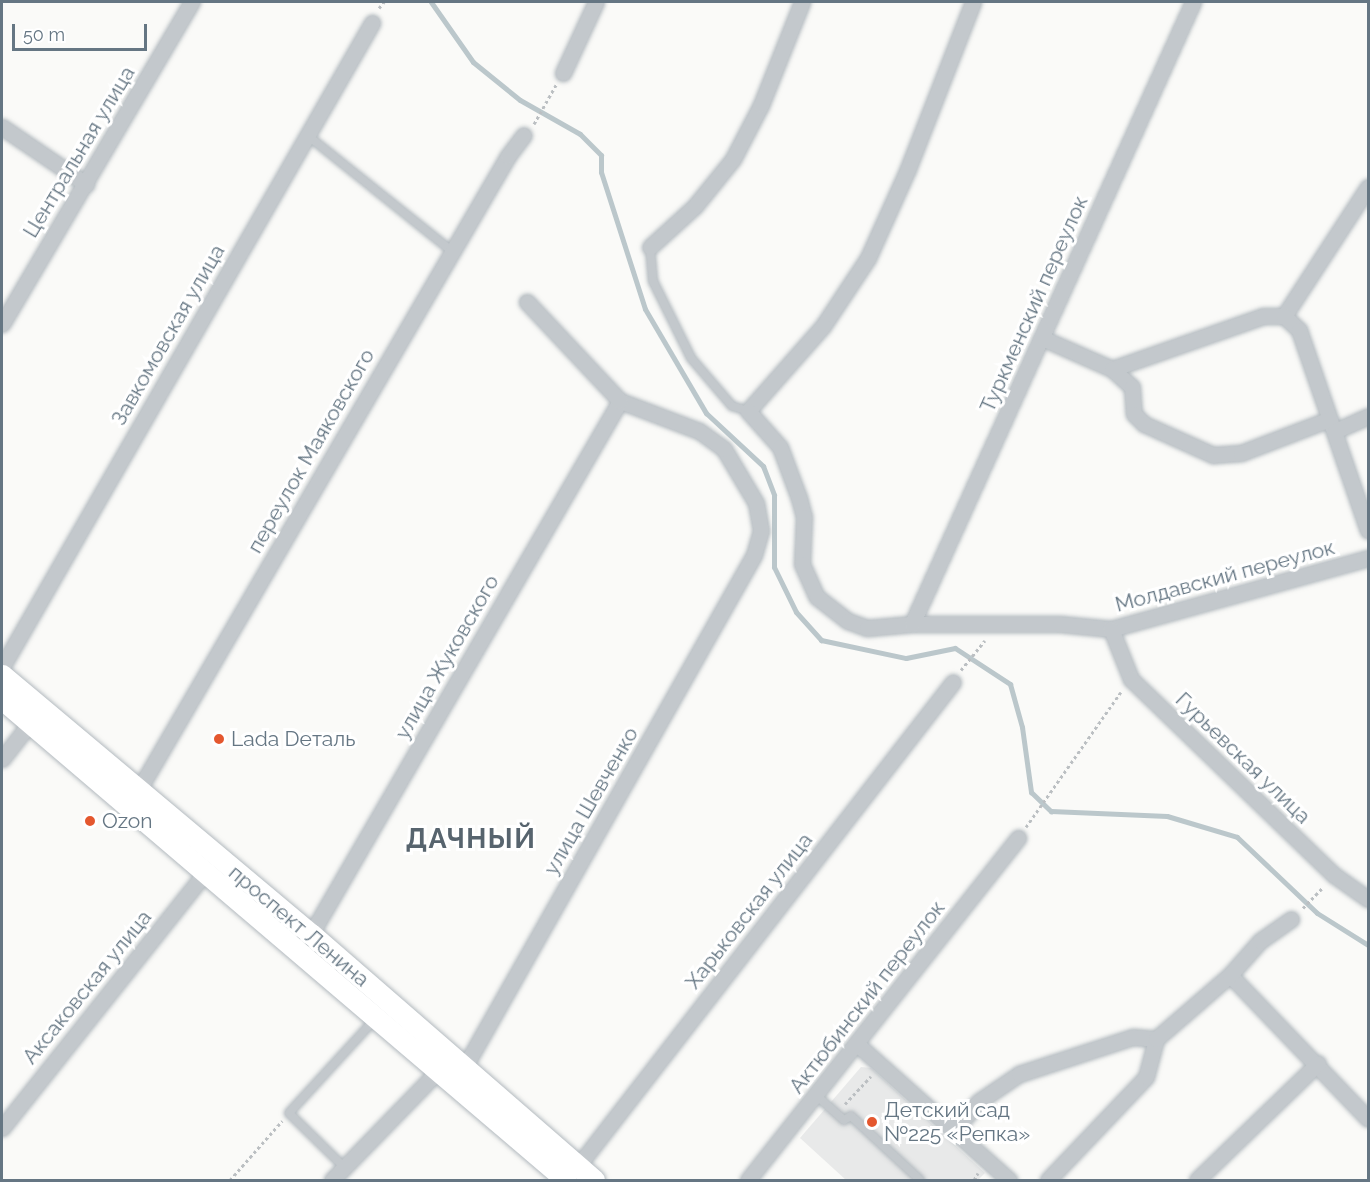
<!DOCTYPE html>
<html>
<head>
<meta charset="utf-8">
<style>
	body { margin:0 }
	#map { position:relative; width:1370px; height:1182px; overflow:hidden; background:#fafaf8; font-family:Raleway,sans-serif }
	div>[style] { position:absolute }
	.built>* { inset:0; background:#e8e9e9 }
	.stream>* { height:5px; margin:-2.5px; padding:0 2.5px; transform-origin:2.5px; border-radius:2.5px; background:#bbc7cb }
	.path>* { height:3px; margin-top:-1.5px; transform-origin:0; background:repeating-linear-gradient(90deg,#bbbfc2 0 3px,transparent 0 6px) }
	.roads { filter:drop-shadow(0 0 2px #b3babf) drop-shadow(0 0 2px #b3babf) }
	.lane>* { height:8px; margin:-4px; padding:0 4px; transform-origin:4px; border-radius:4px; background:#c3c8cc }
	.street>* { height:15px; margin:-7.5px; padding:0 7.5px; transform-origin:7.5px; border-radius:7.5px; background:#c3c8cc }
	.secondary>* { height:21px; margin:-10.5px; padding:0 10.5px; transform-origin:10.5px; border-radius:10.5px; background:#fff }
	.dots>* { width:16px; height:16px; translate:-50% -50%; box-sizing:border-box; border:3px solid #fff; border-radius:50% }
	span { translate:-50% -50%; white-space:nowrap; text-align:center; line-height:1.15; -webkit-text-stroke:6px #fff; paint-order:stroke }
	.street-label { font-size:21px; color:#657683 }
	.poi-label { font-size:21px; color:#657683 }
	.left { translate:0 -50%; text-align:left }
	.district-label { font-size:27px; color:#57646e; font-weight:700; letter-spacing:1.5px }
	.frame { position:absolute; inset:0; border:3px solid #657683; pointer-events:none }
	.scale { position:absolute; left:12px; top:24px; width:135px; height:27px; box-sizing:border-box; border:3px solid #657683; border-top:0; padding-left:8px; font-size:18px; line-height:21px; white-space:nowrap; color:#657683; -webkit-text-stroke:4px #fff; paint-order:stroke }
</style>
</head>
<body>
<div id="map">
	<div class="built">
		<i style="clip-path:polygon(861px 1067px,871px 1068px,985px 1173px,978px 1180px,846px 1180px,800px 1138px)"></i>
	</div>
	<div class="stream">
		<i style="left:431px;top:2px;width:73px;rotate:55deg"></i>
		<i style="left:473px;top:62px;width:60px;rotate:39deg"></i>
		<i style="left:520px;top:100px;width:69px;rotate:29.5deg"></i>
		<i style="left:580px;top:134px;width:30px;rotate:45deg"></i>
		<i style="left:601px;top:155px;width:17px;rotate:90deg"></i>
		<i style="left:601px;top:172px;width:144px;rotate:72.2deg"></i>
		<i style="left:645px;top:309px;width:121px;rotate:59.6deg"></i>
		<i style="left:706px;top:413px;width:78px;rotate:42.9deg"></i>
		<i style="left:763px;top:466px;width:31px;rotate:69deg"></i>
		<i style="left:774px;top:495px;width:72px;rotate:90deg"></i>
		<i style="left:774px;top:567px;width:50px;rotate:63.9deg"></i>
		<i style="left:796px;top:612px;width:38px;rotate:48deg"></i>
		<i style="left:821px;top:640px;width:87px;rotate:12deg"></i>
		<i style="left:906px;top:658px;width:50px;rotate:-11.5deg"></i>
		<i style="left:955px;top:648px;width:66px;rotate:33.2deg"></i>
		<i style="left:1010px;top:684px;width:45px;rotate:74.4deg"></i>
		<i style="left:1022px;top:727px;width:66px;rotate:82.1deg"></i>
		<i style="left:1031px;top:792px;width:28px;rotate:44deg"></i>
		<i style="left:1051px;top:811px;width:116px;rotate:2.5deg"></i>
		<i style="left:1167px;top:816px;width:73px;rotate:16.7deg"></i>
		<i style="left:1237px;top:837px;width:110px;rotate:43.5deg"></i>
		<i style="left:1317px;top:913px;width:60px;rotate:32.1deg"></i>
	</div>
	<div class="path">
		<i style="left:379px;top:8px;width:8px;rotate:-50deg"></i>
		<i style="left:534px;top:124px;width:45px;rotate:-60.6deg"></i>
		<i style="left:961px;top:670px;width:38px;rotate:-51deg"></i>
		<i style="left:1026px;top:827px;width:165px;rotate:-54.9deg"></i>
		<i style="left:1303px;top:908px;width:29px;rotate:-46deg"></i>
		<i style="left:845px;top:1104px;width:38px;rotate:-47deg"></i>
		<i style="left:230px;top:1180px;width:79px;rotate:-48.6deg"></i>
		<i style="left:974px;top:1180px;width:8px;rotate:-60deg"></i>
	</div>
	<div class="roads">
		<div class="lane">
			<i style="left:307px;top:135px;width:186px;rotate:38.7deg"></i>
			<i style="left:650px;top:247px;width:34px;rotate:85deg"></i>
			<i style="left:653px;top:281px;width:86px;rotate:63.7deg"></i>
			<i style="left:691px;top:358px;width:63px;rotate:49.5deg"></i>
			<i style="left:732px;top:406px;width:17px;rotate:17deg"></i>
			<i style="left:817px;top:1096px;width:36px;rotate:42deg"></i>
			<i style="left:844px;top:1120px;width:8px;rotate:-30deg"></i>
			<i style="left:851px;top:1116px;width:94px;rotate:42.8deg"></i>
			<i style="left:345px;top:1168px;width:78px;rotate:-135.5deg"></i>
			<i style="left:289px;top:1113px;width:127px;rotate:-47.5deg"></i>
		</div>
		<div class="street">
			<i style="left:973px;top:2px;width:179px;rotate:111.3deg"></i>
			<i style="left:908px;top:169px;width:98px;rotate:114.2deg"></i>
			<i style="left:868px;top:258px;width:82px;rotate:123.5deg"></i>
			<i style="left:823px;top:326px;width:113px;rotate:131.4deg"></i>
			<i style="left:748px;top:411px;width:48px;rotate:48.4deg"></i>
			<i style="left:780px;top:447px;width:54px;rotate:69.6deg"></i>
			<i style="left:799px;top:498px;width:20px;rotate:75deg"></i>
			<i style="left:804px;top:517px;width:47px;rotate:92.4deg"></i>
			<i style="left:802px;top:564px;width:36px;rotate:66deg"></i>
			<i style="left:817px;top:597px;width:39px;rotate:38deg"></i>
			<i style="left:848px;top:621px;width:20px;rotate:20deg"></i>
			<i style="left:867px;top:628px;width:45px;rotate:-5.1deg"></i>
			<i style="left:912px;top:624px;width:148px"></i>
			<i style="left:1060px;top:624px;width:51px;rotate:5.6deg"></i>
			<i style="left:1111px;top:629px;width:267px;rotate:-15.4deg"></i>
			<i style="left:563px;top:73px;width:78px;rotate:-65.1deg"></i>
			<i style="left:2px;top:127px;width:102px;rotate:34.2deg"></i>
			<i style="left:650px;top:247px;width:61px;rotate:-42.3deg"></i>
			<i style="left:695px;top:206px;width:60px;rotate:-51deg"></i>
			<i style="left:733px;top:159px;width:61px;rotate:-62.6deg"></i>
			<i style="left:761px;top:105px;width:111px;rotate:-68.3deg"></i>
			<i style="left:1284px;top:316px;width:154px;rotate:-56.9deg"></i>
			<i style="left:2px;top:324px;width:374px;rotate:-59.5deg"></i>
			<i style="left:1042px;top:338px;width:77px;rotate:23.9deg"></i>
			<i style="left:1112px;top:369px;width:160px;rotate:-19.3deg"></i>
			<i style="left:1263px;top:316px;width:21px"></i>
			<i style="left:1284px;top:316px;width:21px;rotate:43deg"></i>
			<i style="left:1299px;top:330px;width:212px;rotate:71deg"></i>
			<i style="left:1112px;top:369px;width:27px;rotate:42deg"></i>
			<i style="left:1132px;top:387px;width:27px;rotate:86deg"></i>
			<i style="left:1134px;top:414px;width:14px;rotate:45deg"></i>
			<i style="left:1144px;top:424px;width:76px;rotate:24.2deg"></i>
			<i style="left:1213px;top:455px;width:28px;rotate:-4deg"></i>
			<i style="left:1241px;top:453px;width:95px;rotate:-20.9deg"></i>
			<i style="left:1335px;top:431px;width:36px;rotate:-24deg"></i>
			<i style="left:912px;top:624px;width:683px;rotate:-65.69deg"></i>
			<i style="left:1111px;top:629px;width:54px;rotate:68.2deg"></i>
			<i style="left:1131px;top:679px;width:282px;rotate:44deg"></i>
			<i style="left:1334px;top:875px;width:42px;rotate:35.2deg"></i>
			<i style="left:2px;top:667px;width:743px;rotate:-60.12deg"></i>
			<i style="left:2px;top:759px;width:46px;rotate:-52.1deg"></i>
			<i style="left:138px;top:791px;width:735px;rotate:-59.77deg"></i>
			<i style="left:508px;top:156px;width:26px;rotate:-53deg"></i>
			<i style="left:311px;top:934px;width:616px;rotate:-59.9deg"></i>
			<i style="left:1230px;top:975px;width:199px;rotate:46.2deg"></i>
			<i style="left:858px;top:1045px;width:203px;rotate:41.8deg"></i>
			<i style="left:464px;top:1068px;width:589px;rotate:-60.52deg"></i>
			<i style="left:754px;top:555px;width:25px;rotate:-74deg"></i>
			<i style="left:761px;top:531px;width:28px;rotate:-100deg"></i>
			<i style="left:756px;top:503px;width:63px;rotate:-120.7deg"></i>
			<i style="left:724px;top:449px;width:31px;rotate:-144deg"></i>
			<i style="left:699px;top:431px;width:85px;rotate:-159.2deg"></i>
			<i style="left:620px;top:401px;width:136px;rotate:-133.2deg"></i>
			<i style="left:2px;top:1128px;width:326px;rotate:-51.5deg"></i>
			<i style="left:954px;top:1131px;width:38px;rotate:-50deg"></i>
			<i style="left:978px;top:1102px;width:50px;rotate:-34.3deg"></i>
			<i style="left:1019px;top:1074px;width:120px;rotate:-18deg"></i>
			<i style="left:1133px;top:1037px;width:23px;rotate:5deg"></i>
			<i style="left:578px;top:1166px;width:612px;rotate:-52.23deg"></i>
			<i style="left:332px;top:1180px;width:152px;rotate:-45.8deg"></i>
			<i style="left:748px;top:1180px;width:436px;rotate:-51.7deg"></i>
			<i style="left:1048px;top:1180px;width:142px;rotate:-46.4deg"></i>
			<i style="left:1146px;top:1077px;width:39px;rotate:-75deg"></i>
			<i style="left:1156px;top:1039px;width:98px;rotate:-40.9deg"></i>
			<i style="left:1230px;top:975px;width:45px;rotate:-48.6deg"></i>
			<i style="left:1260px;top:941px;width:38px;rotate:-35deg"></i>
			<i style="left:1197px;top:1180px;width:168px;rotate:-44deg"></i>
		</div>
		<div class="secondary">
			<i style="left:2px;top:675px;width:403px;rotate:40deg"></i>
			<i style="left:311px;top:934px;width:375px;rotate:41deg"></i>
			<i style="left:2px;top:699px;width:741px;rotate:40.46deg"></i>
		</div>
	</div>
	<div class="dots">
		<i style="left:219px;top:739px;background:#e4572e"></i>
		<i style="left:90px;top:821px;background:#e4572e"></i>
		<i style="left:872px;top:1122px;background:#e4572e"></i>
	</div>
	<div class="street-label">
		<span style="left:79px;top:152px;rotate:-59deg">Центральная улица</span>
		<span style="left:1034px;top:304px;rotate:-66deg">Туркменский переулок</span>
		<span style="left:168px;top:335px;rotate:-60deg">Завкомовская улица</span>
		<span style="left:311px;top:451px;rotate:-60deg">переулок Маяковского</span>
		<span style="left:1225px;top:576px;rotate:-15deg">Молдавский переулок</span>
		<span style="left:447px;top:657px;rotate:-60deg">улица Жуковского</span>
		<span style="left:1243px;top:758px;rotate:44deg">Гурьевская улица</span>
		<span style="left:591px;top:801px;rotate:-60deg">улица Шевченко</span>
		<span style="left:749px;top:911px;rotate:-52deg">Харьковская улица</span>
		<span style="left:299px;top:926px;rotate:40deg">проспект Ленина</span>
		<span style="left:87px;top:987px;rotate:-51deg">Аксаковская улица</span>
		<span style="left:867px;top:997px;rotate:-52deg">Актюбинский переулок</span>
	</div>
	<div class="poi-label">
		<span class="left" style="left:231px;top:739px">Lada Dеталь</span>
		<span class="left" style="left:102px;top:821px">Ozon</span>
		<span class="left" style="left:884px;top:1122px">Детский сад<br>№225 «Репка»</span>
	</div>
	<div class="district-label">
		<span style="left:471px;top:839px">ДАЧНЫЙ</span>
	</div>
	<div class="frame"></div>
	<div class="scale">50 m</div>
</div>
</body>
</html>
